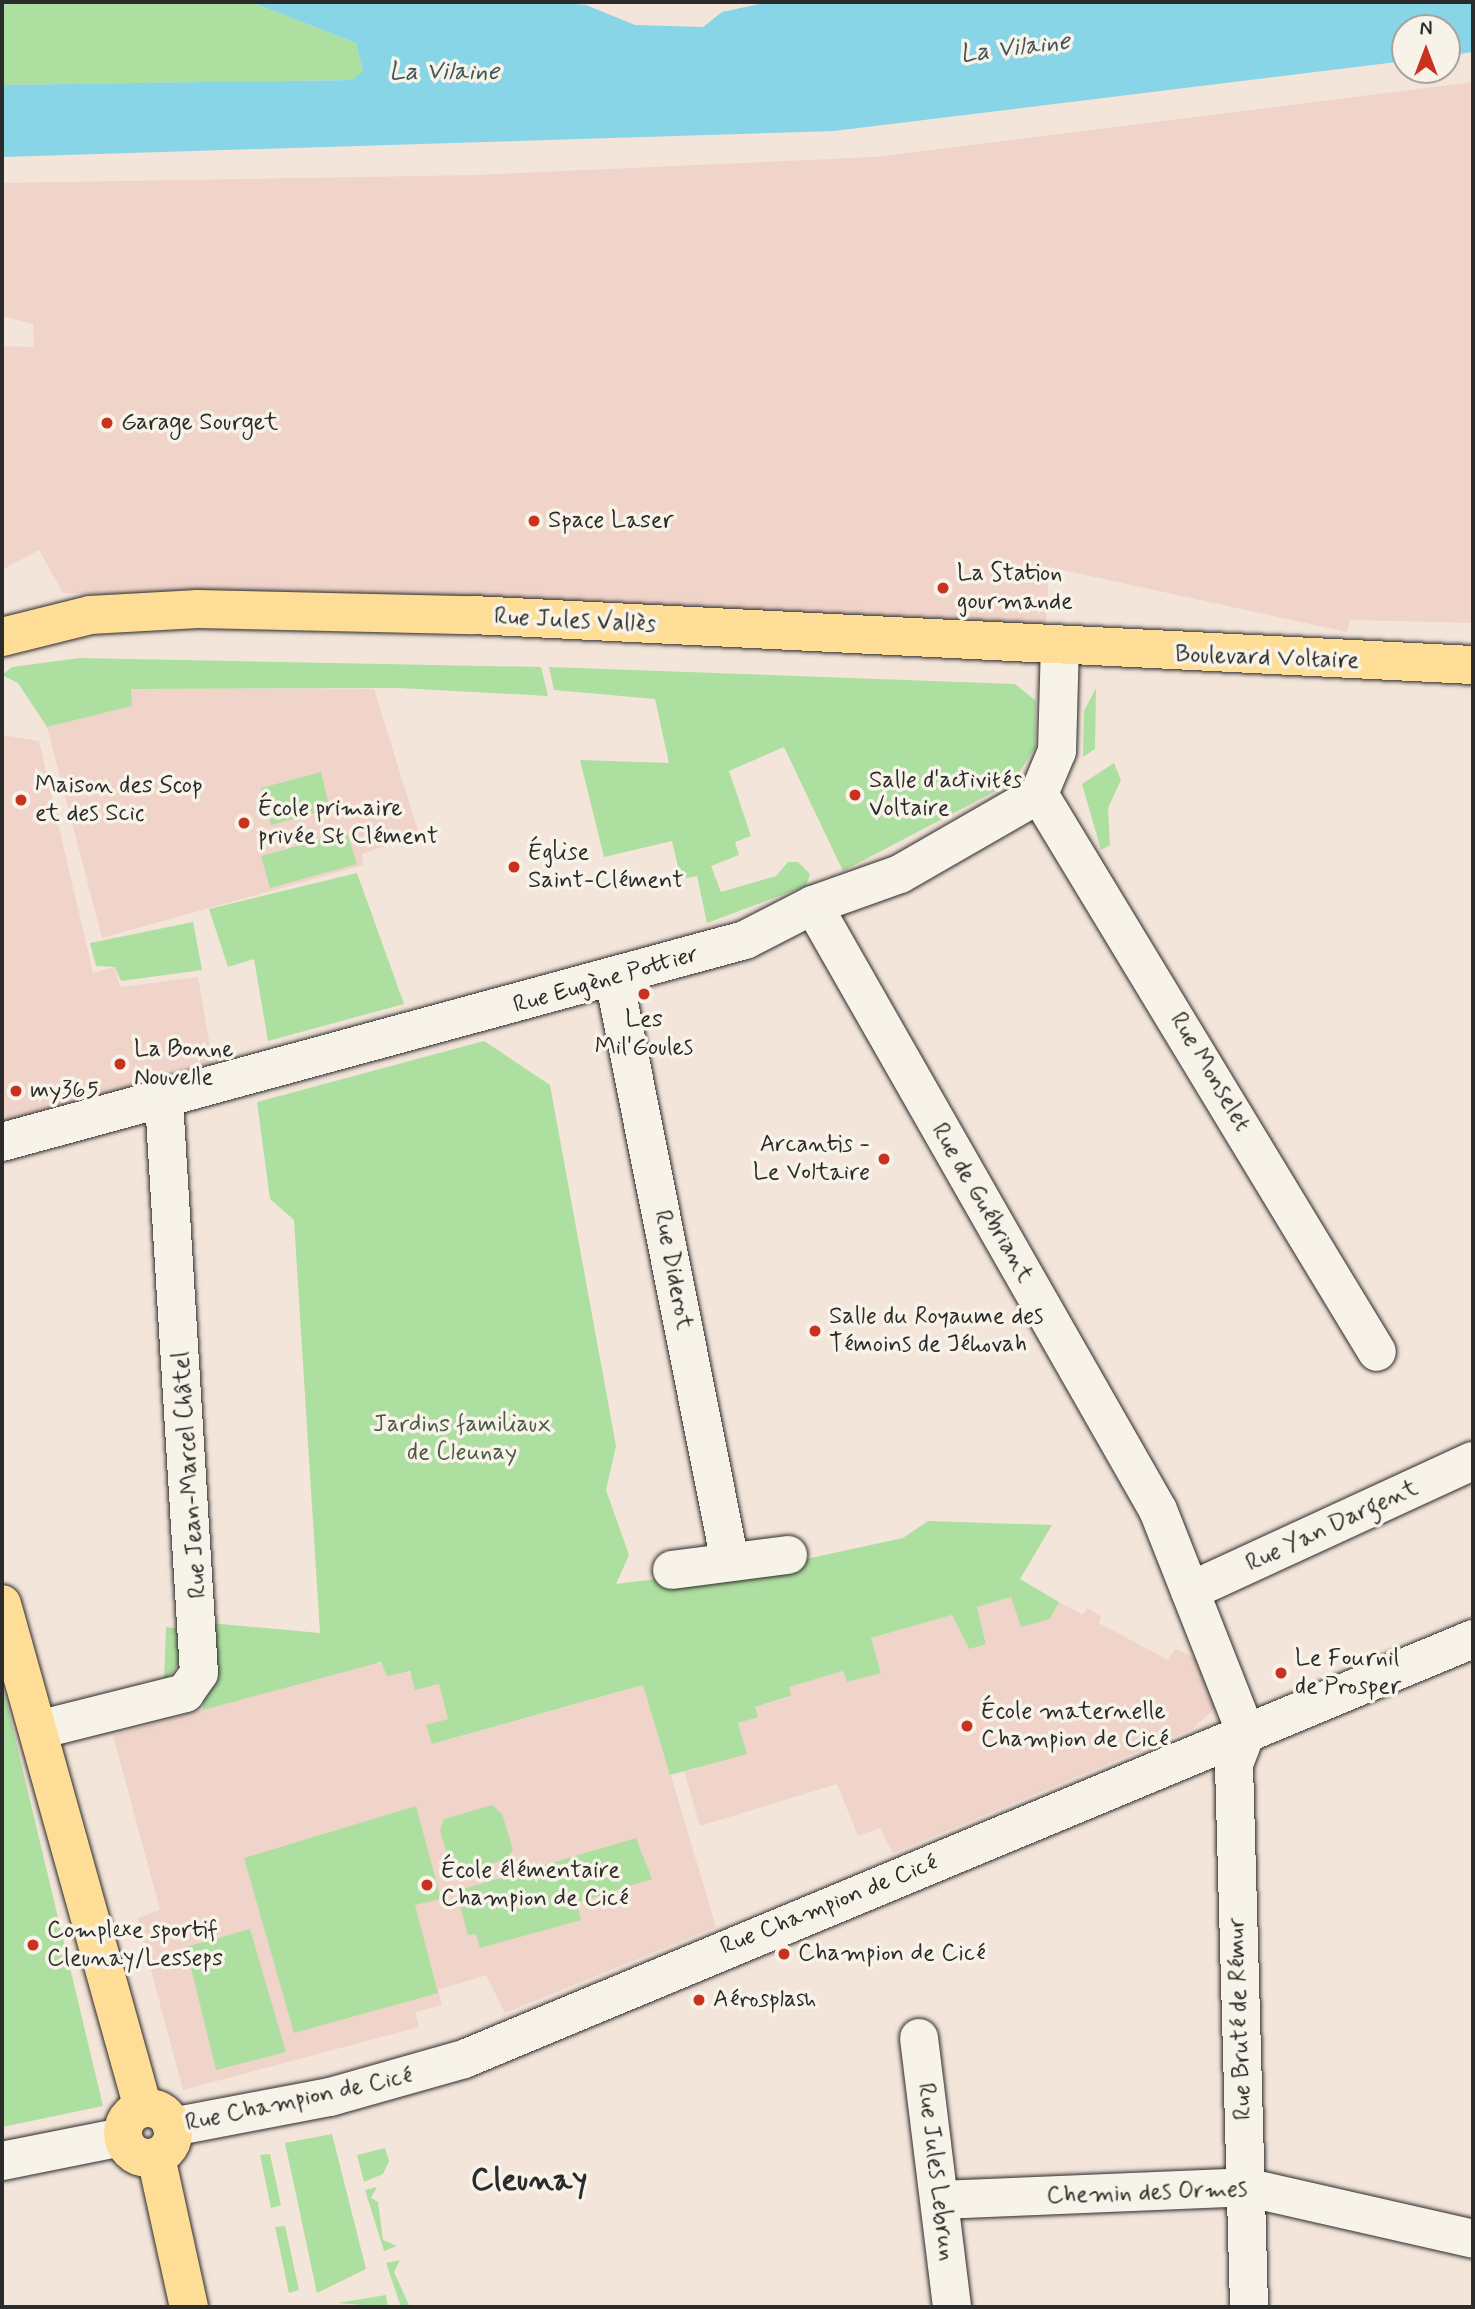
<!DOCTYPE html>
<html>
<head>
<meta charset="utf-8">
<style>
	body { margin:0 }
	#map { position:relative; width:1475px; height:2309px; overflow:hidden; background:#f4e5da; font-family:Mynerve,sans-serif }
	div>[style] { position:absolute }
	.built>* { inset:0; background:#f0d4ca }
	.green>* { inset:0; background:#addfa0 }
	.water>* { inset:0; background:#87d5e6 }
	.roads { filter:drop-shadow(0 0 2px #2b2b2b) drop-shadow(0 0 2px #2b2b2b) }
	.minor>* { height:38px; margin:-19px; padding:0 19px; transform-origin:19px; border-radius:19px; background:#f7f3e8 }
	.major>* { height:38px; margin:-19px; padding:0 19px; transform-origin:19px; border-radius:19px; background:#fedd96 }
	.major>.ring { margin:-19px; padding:0; box-sizing:content-box; background:none; border:38px solid #fedd96; border-radius:50% }
	.dots>* { width:19px; height:19px; translate:-50% -50%; box-sizing:border-box; border:4px solid #f7f3e8; border-radius:50% }
	span { translate:-50% -50%; white-space:nowrap; text-align:center; line-height:1.15; -webkit-text-stroke:7px #f7f3e8; paint-order:stroke }
	.poi-label { font-size:24px; color:#2b2b2b }
	.left { translate:0 -50%; text-align:left }
	.right { translate:-100% -50%; text-align:right }
	.street-label { font-size:24px; color:#2b2b2b }
	.park-label { font-size:24px; color:#4c5848 }
	.water-label { font-size:26px; color:#42565a; font-style:italic }
	.district-label { font-size:32px; color:#2b2b2b; font-weight:700 }
	.frame { position:absolute; inset:0; border:4px solid #2b2b2b; pointer-events:none }
	.north { position:absolute; left:1391px; top:14px; width:70px; height:70px; box-sizing:border-box; background:#f7f3e8; border:2px solid #a5a39c; border-radius:50%; rotate:0deg; font-size:19px; font-weight:700; line-height:28px; text-align:center; color:#2b2b2b }
	.north::after { content:''; display:block; margin:auto; width:24px; height:32px; background:#c8321e; clip-path:polygon(50% 0,100% 100%,50% 72%,0 100%) }
</style>
</head>
<body>
<div id="map">
	<div class="built">
		<i style="clip-path:polygon(1473px 82px,1473px 623px,1350px 620px,1347px 632px,1049px 567px,1046px 625px,63px 593px,39px 550px,2px 570px,2px 346px,34px 347px,33px 324px,2px 316px,2px 183px,477px 175px,875px 157px)"></i>
		<i style="clip-path:polygon(130px 689px,374px 689px,419px 834px,362px 854px,364px 865px,102px 938px,47px 727px,132px 706px)"></i>
		<i style="clip-path:polygon(2px 735px,39px 741px,93px 973px,115px 967px,120px 987px,198px 977px,217px 1086px,2px 1142px)"></i>
		<i style="clip-path:polygon(1012px 1597px,1050px 1619px,1059px 1602px,1083px 1615px,1087px 1608px,1101px 1616px,1099px 1623px,1168px 1660px,1175px 1649px,1201px 1660px,1217px 1692px,1214px 1709px,1192px 1729px,893px 1853px,880px 1828px,858px 1836px,837px 1784px,700px 1826px,684px 1771px,696px 1769px,755px 1707px,791px 1697px,789px 1687px,843px 1671px,847px 1682px,881px 1672px,871px 1638px,952px 1615px,969px 1648px,986px 1643px,977px 1607px)"></i>
		<i style="clip-path:polygon(375px 1662px,439px 1683px,448px 1719px,433px 1744px,644px 1685px,716px 1927px,505px 2013px,486px 1975px,438px 1990px,442px 2005px,415px 2012px,419px 2027px,183px 2090px,137px 1918px,160px 1910px,113px 1735px)"></i>
	</div>
	<div class="green">
		<i style="clip-path:polygon(2px 2px,251px 2px,356px 43px,363px 71px,353px 80px,2px 85px)"></i>
		<i style="clip-path:polygon(80px 658px,541px 667px,548px 696px,399px 688px,131px 689px,132px 706px,47px 727px,18px 683px,2px 675px,12px 667px)"></i>
		<i style="clip-path:polygon(549px 667px,1015px 684px,1036px 701px,1035px 748px,1013px 782px,843px 871px,784px 747px,729px 771px,751px 836px,735px 842px,739px 855px,711px 866px,721px 892px,776px 876px,788px 862px,798px 862px,810px 874px,806px 886px,707px 923px,697px 876px,681px 879px,672px 841px,604px 857px,580px 760px,669px 763px,655px 699px,554px 690px)"></i>
		<i style="clip-path:polygon(1096px 688px,1095px 749px,1083px 757px,1084px 711px)"></i>
		<i style="clip-path:polygon(1114px 763px,1121px 780px,1108px 808px,1110px 845px,1101px 850px,1082px 784px)"></i>
		<i style="clip-path:polygon(321px 772px,330px 809px,271px 825px,261px 788px)"></i>
		<i style="clip-path:polygon(347px 832px,357px 864px,270px 888px,261px 856px)"></i>
		<i style="clip-path:polygon(357px 873px,404px 1004px,268px 1041px,254px 959px,228px 967px,209px 909px)"></i>
		<i style="clip-path:polygon(193px 922px,202px 970px,121px 981px,115px 967px,96px 966px,90px 943px)"></i>
		<i style="clip-path:polygon(484px 1041px,550px 1085px,616px 1446px,606px 1490px,629px 1555px,616px 1584px,792px 1562px,903px 1538px,928px 1521px,1052px 1525px,1020px 1579px,1059px 1602px,1050px 1619px,1021px 1627px,1011px 1597px,977px 1607px,986px 1644px,969px 1649px,952px 1615px,871px 1638px,881px 1673px,847px 1682px,843px 1671px,789px 1687px,791px 1696px,755px 1707px,758px 1717px,738px 1723px,747px 1754px,670px 1775px,643px 1685px,432px 1744px,426px 1725px,448px 1719px,439px 1684px,415px 1690px,410px 1671px,387px 1676px,381px 1662px,203px 1710px,210px 1623px,320px 1633px,294px 1220px,270px 1199px,257px 1102px)"></i>
		<i style="clip-path:polygon(166px 1627px,190px 1630px,190px 1650px,164px 1682px)"></i>
		<i style="clip-path:polygon(2px 1683px,103px 2106px,2px 2127px)"></i>
		<i style="clip-path:polygon(492px 1805px,502px 1814px,513px 1849px,507px 1859px,462px 1872px,451px 1868px,440px 1831px,444px 1819px)"></i>
		<i style="clip-path:polygon(416px 1806px,441px 1899px,415px 1905px,438px 1993px,294px 2033px,244px 1858px)"></i>
		<i style="clip-path:polygon(636px 1838px,652px 1879px,577px 1903px,581px 1920px,480px 1948px,476px 1934px,468px 1935px,458px 1898px,463px 1889px)"></i>
		<i style="clip-path:polygon(250px 1929px,286px 2052px,216px 2070px,186px 1947px)"></i>
		<i style="clip-path:polygon(332px 2134px,366px 2269px,317px 2293px,285px 2143px)"></i>
		<i style="clip-path:polygon(385px 2148px,389px 2161px,383px 2174px,364px 2182px,357px 2155px)"></i>
		<i style="clip-path:polygon(270px 2154px,281px 2205px,271px 2208px,260px 2155px)"></i>
		<i style="clip-path:polygon(377px 2187px,371px 2198px,378px 2202px,383px 2240px,397px 2246px,384px 2251px,365px 2190px)"></i>
		<i style="clip-path:polygon(285px 2226px,299px 2290px,289px 2293px,275px 2227px)"></i>
		<i style="clip-path:polygon(400px 2260px,394px 2272px,410px 2307px,401px 2307px,386px 2263px)"></i>
		<i style="clip-path:polygon(386px 2295px,388px 2307px,338px 2303px)"></i>
	</div>
	<div class="water">
		<i style="clip-path:polygon(251px 2px,552px 2px,586px 5px,635px 25px,703px 27px,722px 12px,769px 2px,1473px 2px,1473px 52px,1447px 56px,1447px 28px,1405px 28px,1405px 61px,834px 131px,2px 157px,2px 85px,352px 80px,363px 71px,356px 43px)"></i>
	</div>
	<div class="roads">
		<div class="minor">
			<i style="left:1039px;top:794px;width:652px;rotate:58.8deg"></i>
			<i style="left:813px;top:905px;width:696px;rotate:60.31deg"></i>
			<i style="left:1158px;top:1510px;width:240px;rotate:68.5deg"></i>
			<i style="left:1246px;top:1733px;width:34px;rotate:111deg"></i>
			<i style="left:1234px;top:1765px;width:542px;rotate:88.41deg"></i>
			<i style="left:614px;top:978px;width:595px;rotate:78.77deg"></i>
			<i style="left:2px;top:1142px;width:770px;rotate:-15.21deg"></i>
			<i style="left:745px;top:940px;width:76px;rotate:-27.2deg"></i>
			<i style="left:813px;top:905px;width:92px;rotate:-19.6deg"></i>
			<i style="left:900px;top:874px;width:160px;rotate:-29.9deg"></i>
			<i style="left:1039px;top:794px;width:47px;rotate:-67.3deg"></i>
			<i style="left:1057px;top:751px;width:105px;rotate:-88.4deg"></i>
			<i style="left:672px;top:1570px;width:117px;rotate:-7.4deg"></i>
			<i style="left:1190px;top:1591px;width:311px;rotate:-24.7deg"></i>
			<i style="left:38px;top:1730px;width:152px;rotate:-14.1deg"></i>
			<i style="left:185px;top:1693px;width:24px;rotate:-55deg"></i>
			<i style="left:199px;top:1673px;width:573px;rotate:-93.5deg"></i>
			<i style="left:919px;top:2038px;width:271px;rotate:83deg"></i>
			<i style="left:172px;top:2127px;width:161px;rotate:-10.8deg"></i>
			<i style="left:330px;top:2097px;width:139px;rotate:-15.8deg"></i>
			<i style="left:464px;top:2059px;width:1093px;rotate:-22.6deg"></i>
			<i style="left:2px;top:2161px;width:122px;rotate:-11.3deg"></i>
			<i style="left:941px;top:2200px;width:304px;rotate:-2.4deg"></i>
			<i style="left:1245px;top:2187px;width:234px;rotate:12.8deg"></i>
		</div>
		<div class="major">
			<i style="left:2px;top:637px;width:91px;rotate:-14deg"></i>
			<i style="left:90px;top:615px;width:108px;rotate:-3.2deg"></i>
			<i style="left:198px;top:609px;width:274px;rotate:1.3deg"></i>
			<i style="left:472px;top:615px;width:1002px;rotate:2.86deg"></i>
			<i style="left:2px;top:1604px;width:523px;rotate:74.37deg"></i>
			<i class="ring" style="left:123px;top:2108px;width:12px;height:12px"></i>
			<i style="left:156px;top:2157px;width:154px;rotate:77.6deg"></i>
		</div>
	</div>
	<div class="dots">
		<i style="left:107px;top:423px;background:#c8321e"></i>
		<i style="left:534px;top:521px;background:#c8321e"></i>
		<i style="left:943px;top:588px;background:#c8321e"></i>
		<i style="left:855px;top:795px;background:#c8321e"></i>
		<i style="left:21px;top:800px;background:#c8321e"></i>
		<i style="left:244px;top:823px;background:#c8321e"></i>
		<i style="left:514px;top:867px;background:#c8321e"></i>
		<i style="left:644px;top:994px;background:#c8321e"></i>
		<i style="left:120px;top:1064px;background:#c8321e"></i>
		<i style="left:16px;top:1091px;background:#c8321e"></i>
		<i style="left:884px;top:1159px;background:#c8321e"></i>
		<i style="left:815px;top:1331px;background:#c8321e"></i>
		<i style="left:1281px;top:1673px;background:#c8321e"></i>
		<i style="left:967px;top:1726px;background:#c8321e"></i>
		<i style="left:427px;top:1885px;background:#c8321e"></i>
		<i style="left:33px;top:1945px;background:#c8321e"></i>
		<i style="left:784px;top:1954px;background:#c8321e"></i>
		<i style="left:699px;top:2000px;background:#c8321e"></i>
	</div>
	<div class="poi-label">
		<span class="left" style="left:121px;top:423px">Garage Sourget</span>
		<span class="left" style="left:548px;top:521px">Space Laser</span>
		<span class="left" style="left:957px;top:588px">La Station<br>gourmande</span>
		<span class="left" style="left:869px;top:795px">Salle d'activités<br>Voltaire</span>
		<span class="left" style="left:35px;top:800px">Maison des Scop<br>et des Scic</span>
		<span class="left" style="left:258px;top:823px">École primaire<br>privée St Clément</span>
		<span class="left" style="left:528px;top:867px">Église<br>Saint-Clément</span>
		<span style="left:644px;top:1034px">Les<br>Mil'Goules</span>
		<span class="left" style="left:134px;top:1064px">La Bonne<br>Nouvelle</span>
		<span class="left" style="left:30px;top:1091px">my365</span>
		<span class="right" style="left:870px;top:1159px">Arcantis -<br>Le Voltaire</span>
		<span class="left" style="left:829px;top:1331px">Salle du Royaume des<br>Témoins de Jéhovah</span>
		<span class="left" style="left:1295px;top:1673px">Le Fournil<br>de Prosper</span>
		<span class="left" style="left:981px;top:1726px">École maternelle<br>Champion de Cicé</span>
		<span class="left" style="left:441px;top:1885px">École élémentaire<br>Champion de Cicé</span>
		<span class="left" style="left:47px;top:1945px">Complexe sportif<br>Cleunay/Lesseps</span>
		<span class="left" style="left:798px;top:1954px">Champion de Cicé</span>
		<span class="left" style="left:713px;top:2000px">Aérosplash</span>
	</div>
	<div class="street-label">
		<span style="left:575px;top:621px;rotate:3deg">Rue Jules Vallès</span>
		<span style="left:1267px;top:658px;rotate:2deg">Boulevard Voltaire</span>
		<span style="left:606px;top:980px;rotate:-16deg">Rue Eugène Pottier</span>
		<span style="left:1210px;top:1072px;rotate:59deg">Rue Monselet</span>
		<span style="left:982px;top:1203px;rotate:60deg">Rue de Guébriant</span>
		<span style="left:673px;top:1270px;rotate:79deg">Rue Diderot</span>
		<span style="left:190px;top:1475px;rotate:-94deg">Rue Jean-Marcel Châtel</span>
		<span style="left:1332px;top:1526px;rotate:-25deg">Rue Yan Dargent</span>
		<span style="left:829px;top:1905px;rotate:-22deg">Rue Champion de Cicé</span>
		<span style="left:1240px;top:2019px;rotate:-92deg">Rue Bruté de Rémur</span>
		<span style="left:299px;top:2100px;rotate:-12deg">Rue Champion de Cicé</span>
		<span style="left:936px;top:2172px;rotate:83deg">Rue Jules Lebrun</span>
		<span style="left:1147px;top:2193px;rotate:-2deg">Chemin des Ormes</span>
	</div>
	<div class="park-label">
		<span style="left:462px;top:1439px">Jardins familiaux<br>de Cleunay</span>
	</div>
	<div class="water-label">
		<span style="left:1015px;top:49px;rotate:-7deg">La Vilaine</span>
		<span style="left:444px;top:73px">La Vilaine</span>
	</div>
	<div class="district-label">
		<span style="left:529px;top:2180px">Cleunay</span>
	</div>
	<div class="frame"></div>
	<div class="north">N</div>
</div>
</body>
</html>
